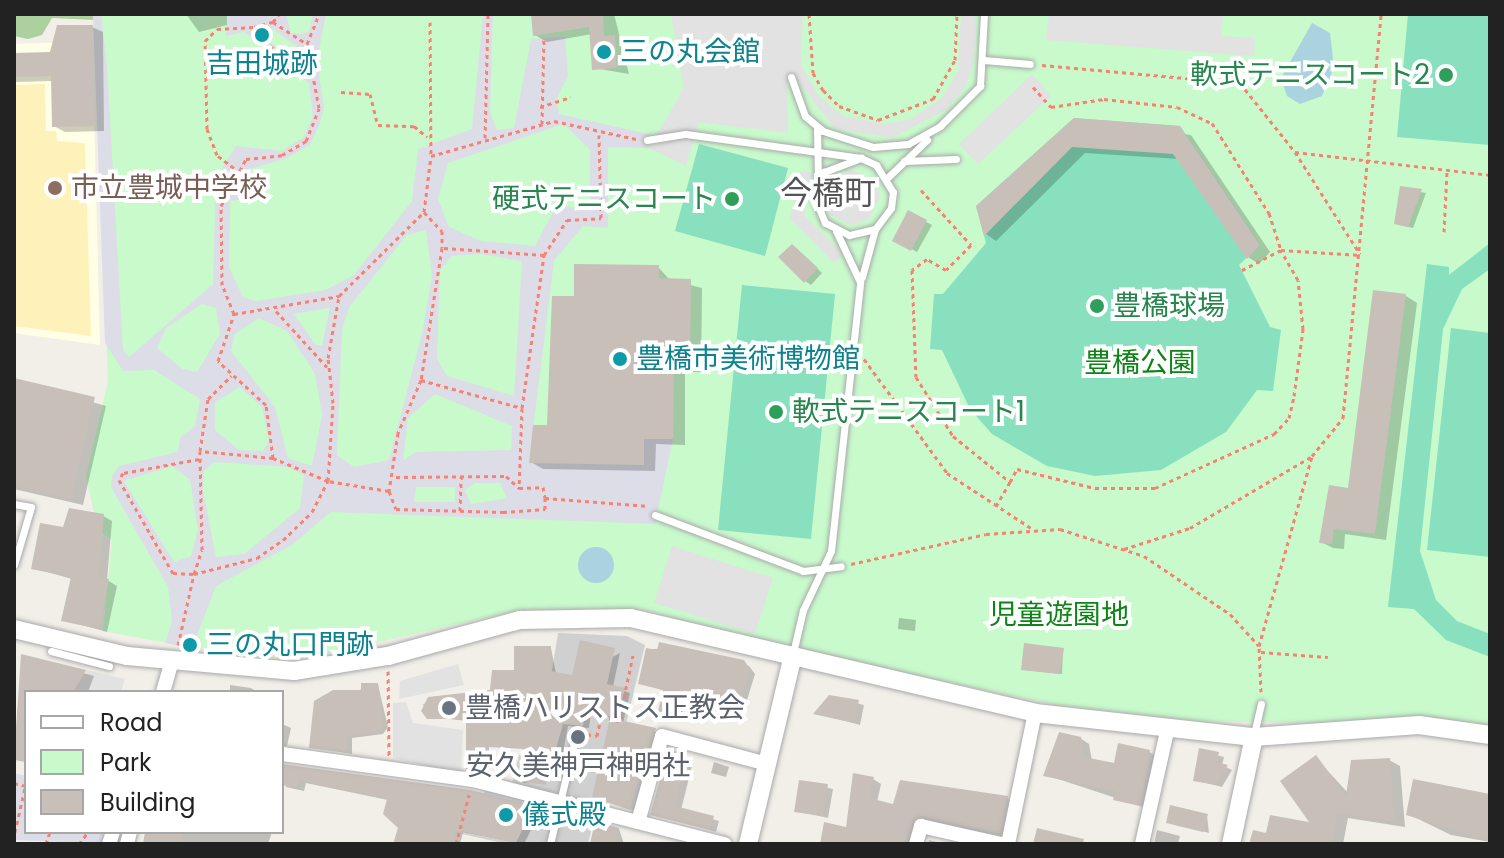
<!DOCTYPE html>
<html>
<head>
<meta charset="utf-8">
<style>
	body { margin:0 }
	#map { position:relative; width:1504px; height:858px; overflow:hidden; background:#f2efe9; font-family:Poppins,"Noto Sans JP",sans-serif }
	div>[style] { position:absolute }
	.education>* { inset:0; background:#ffffe5 }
	.religious>* { inset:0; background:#d0d0d0 }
	.forest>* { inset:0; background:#add19e }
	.sand>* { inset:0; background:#fff1ba }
	.park>* { inset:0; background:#c8facc }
	.pitch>* { inset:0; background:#88e0be }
	.parking>* { inset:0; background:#e2e2e2 }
	.plaza>* { inset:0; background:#dddde8 }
	.water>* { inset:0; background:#aad3df }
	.round { border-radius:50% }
	.shadow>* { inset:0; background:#0003 }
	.building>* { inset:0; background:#c7bfb8 }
	.path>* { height:3px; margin-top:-1.5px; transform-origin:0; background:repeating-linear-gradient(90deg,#fa8072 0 4px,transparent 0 8px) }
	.roads { filter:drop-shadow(0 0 2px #a9a9a9) drop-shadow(0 0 2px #a9a9a9) }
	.service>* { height:7px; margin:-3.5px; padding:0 3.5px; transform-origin:3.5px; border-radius:3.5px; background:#fff }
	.minor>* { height:14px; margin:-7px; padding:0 7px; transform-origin:7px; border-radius:7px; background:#fff }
	.tertiary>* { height:18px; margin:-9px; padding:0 9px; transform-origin:9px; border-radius:9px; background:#fff }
	.dots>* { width:22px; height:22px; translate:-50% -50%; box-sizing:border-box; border:4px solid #fff; border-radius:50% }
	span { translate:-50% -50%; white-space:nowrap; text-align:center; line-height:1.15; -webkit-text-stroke:8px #fff; paint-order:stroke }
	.culture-label { font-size:28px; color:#0d838f }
	.left { translate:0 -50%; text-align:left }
	.leisure-label { font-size:28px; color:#27864d }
	.right { translate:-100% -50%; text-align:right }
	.education-label { font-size:28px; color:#785e54 }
	.park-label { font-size:28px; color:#0c8416 }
	.worship-label { font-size:28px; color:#5b616d }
	.quarter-label { font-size:32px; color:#555 }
	.frame { position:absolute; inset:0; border:16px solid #222; pointer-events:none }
	.legend { position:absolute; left:24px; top:690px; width:260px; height:144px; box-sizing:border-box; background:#fff; border:2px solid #a7a7a7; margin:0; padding:10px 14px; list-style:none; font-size:24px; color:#222 }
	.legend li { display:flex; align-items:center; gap:16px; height:40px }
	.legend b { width:40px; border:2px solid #a7a7a7 }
</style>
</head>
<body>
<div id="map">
	<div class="education">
		<i style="clip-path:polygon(92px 41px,100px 345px,14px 333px,14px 44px)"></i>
	</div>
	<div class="religious">
		<i style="clip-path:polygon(558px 633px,627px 636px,645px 645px,606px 808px,512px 784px,519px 755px,530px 757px,544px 720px)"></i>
		<i style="clip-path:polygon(486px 786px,594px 819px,588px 844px,507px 844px,462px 834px,465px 821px,477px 823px)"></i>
	</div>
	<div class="forest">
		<i style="clip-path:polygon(14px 14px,100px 14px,93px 20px,52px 18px,42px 35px,28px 39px,14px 36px)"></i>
	</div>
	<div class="sand">
		<i style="clip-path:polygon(45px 84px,46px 131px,56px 131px,57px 141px,85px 143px,91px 336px,14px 326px,14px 85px)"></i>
	</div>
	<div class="park">
		<i style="clip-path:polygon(93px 14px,1490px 14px,1490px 726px,1198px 721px,1056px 705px,755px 642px,644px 610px,520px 610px,312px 657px,236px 656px,103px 631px,112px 540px,98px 530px,86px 477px,108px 381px)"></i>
	</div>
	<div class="pitch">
		<i style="clip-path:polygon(1408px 14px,1490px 14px,1490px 145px,1397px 137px)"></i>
		<i style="clip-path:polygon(1074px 118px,1180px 126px,1260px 245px,1239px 265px,1270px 327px,1281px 330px,1273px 391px,1257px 390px,1226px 432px,1161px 470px,1095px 476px,1047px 466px,992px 434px,970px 409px,942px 350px,930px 349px,934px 294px,943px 294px,986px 243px,976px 206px)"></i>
		<i style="clip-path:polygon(699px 144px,788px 168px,765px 256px,675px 231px)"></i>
		<i style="clip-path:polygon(1490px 243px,1490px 269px,1462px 289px,1443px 329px,1420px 551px,1436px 600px,1457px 621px,1490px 634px,1490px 657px,1446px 640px,1414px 609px,1388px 607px,1427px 264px,1449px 267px,1449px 275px)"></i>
		<i style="clip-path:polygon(742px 285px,835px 294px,811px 539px,718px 530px)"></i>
		<i style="clip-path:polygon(1451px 328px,1490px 333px,1490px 557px,1427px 550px)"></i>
	</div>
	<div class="parking">
		<i style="clip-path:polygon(671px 14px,803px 14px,801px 64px,818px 95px,843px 116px,885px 124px,910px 119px,942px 98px,958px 71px,961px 14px,976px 14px,974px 61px,966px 86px,946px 110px,891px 138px,834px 128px,794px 76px,787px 79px,788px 133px,699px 122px,686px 166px,649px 148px,684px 88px)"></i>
		<i style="clip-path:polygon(1049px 14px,1223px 14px,1221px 36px,1255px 38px,1254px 56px,1046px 40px)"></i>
		<i style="clip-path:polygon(1032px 74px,1051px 96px,978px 164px,959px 144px)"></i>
		<i style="clip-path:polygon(851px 170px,874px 180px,880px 196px,869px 219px,853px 225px,830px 215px,824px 199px,829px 182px)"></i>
		<i style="clip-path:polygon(800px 171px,813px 173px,804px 215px,843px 254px,834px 263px,790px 219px)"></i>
		<i style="clip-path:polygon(672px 546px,773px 578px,755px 634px,654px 603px)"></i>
		<i style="clip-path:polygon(458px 664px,464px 685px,399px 699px,400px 681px)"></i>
		<i style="clip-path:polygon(86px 670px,125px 679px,121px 692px,73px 692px)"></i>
		<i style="clip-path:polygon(406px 702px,413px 723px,463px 730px,461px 773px,393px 758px,393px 703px)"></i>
	</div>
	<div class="plaza">
		<i style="clip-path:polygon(evenodd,93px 14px,101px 14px,107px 66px,123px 350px,129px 357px,213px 284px,216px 178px,236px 146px,282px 151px,303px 138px,313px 117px,309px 83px,244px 32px,226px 36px,228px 14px,286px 14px,291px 33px,301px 34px,309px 32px,313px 14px,326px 14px,317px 60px,324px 108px,319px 126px,310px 145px,285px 159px,241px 171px,239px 200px,230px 201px,229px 267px,243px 297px,256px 301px,326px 290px,354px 275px,412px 201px,418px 149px,472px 129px,483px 14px,493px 14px,490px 112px,497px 130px,514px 128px,531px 39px,565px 37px,568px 76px,556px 99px,559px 114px,653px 135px,649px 148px,608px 147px,608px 228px,583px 226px,554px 261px,529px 462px,643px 465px,644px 439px,673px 439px,655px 524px,331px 512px,292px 545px,216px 586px,192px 649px,165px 643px,172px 621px,168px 587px,111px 487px,112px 476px,119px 466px,178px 452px,180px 438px,195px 426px,200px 399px,154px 370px,123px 371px,105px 343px,93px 14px,273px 29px,304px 52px,306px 68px,266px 40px,273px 29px,93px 14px,564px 124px,590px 150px,590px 208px,556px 206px,535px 246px,481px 241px,449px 227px,438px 199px,448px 163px,564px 124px,93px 14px,426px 230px,432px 276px,422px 334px,389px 460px,354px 467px,337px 455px,342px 328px,350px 306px,407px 235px,426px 230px,93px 14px,479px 254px,522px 261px,514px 396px,447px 376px,437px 359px,440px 270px,452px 256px,479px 254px,93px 14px,202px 304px,216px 308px,220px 334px,197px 372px,182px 369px,157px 348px,166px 328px,202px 304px,93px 14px,330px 308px,322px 345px,316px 345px,294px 314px,330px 308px,93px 14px,259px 318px,287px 331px,315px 374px,322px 415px,312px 466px,288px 458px,275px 407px,231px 351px,235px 334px,259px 318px,93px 14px,240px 387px,262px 407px,269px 441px,263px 451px,239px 450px,215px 430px,215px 402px,240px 387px,93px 14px,435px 394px,512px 426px,511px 450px,416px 452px,403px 460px,408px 418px,435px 394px,93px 14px,214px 462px,288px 467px,304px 475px,300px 508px,244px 554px,216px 557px,203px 490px,204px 471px,214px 462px,93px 14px,172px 466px,190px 480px,198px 530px,191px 556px,174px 562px,124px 481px,172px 466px,93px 14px,475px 483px,500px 483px,507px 498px,471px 504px,465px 490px,475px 483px,93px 14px,416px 487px,455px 487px,455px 502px,414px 502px,416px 487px)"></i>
		<i style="clip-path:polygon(14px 773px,26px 776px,26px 832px,107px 832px,104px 844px,14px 840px)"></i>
	</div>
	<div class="water">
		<i style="clip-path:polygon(1312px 23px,1330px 33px,1334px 67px,1322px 96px,1300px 104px,1287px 96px,1281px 78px)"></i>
		<i class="round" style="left:578px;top:547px;width:36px;height:36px"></i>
	</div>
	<div class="shadow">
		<i style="clip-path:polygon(186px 14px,227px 14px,227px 25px,199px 32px)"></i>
		<i style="clip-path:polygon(533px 14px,614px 14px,629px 74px,594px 68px,592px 34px,547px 42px,535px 35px)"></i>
		<i style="clip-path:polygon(92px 27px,103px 32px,104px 131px,65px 132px,54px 126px,53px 81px,14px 82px,14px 55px,51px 54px)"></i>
		<i style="clip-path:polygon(1074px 120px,1191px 135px,1270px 252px,1259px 264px,1248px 257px,1179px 159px,1085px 153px,996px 241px,986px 234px)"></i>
		<i style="clip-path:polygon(1402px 189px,1426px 193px,1413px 228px,1400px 225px)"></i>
		<i style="clip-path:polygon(909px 213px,932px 225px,917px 252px,895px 240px)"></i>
		<i style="clip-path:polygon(797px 249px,822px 273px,811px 285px,805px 281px)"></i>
		<i style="clip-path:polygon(658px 267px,670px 280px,702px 288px,701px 372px,685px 372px,685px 445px,656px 444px,655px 471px,543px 469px,531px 462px)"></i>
		<i style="clip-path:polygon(1406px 296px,1417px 303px,1386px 540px,1345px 534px,1344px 549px,1333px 548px,1321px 542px,1349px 490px)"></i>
		<i style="clip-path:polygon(14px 380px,106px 406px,83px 505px,14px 489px)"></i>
		<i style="clip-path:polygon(103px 516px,112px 521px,107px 580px,117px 586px,107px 632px,64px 620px,72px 579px,33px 568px,65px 530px)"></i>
		<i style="clip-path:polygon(899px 618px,916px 620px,915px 631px,898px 629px)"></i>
		<i style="clip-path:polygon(551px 648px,556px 674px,574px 678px,620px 653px,613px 687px,630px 693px,623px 723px,659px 733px,635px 811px,594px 796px,612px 718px,591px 713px,589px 728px,568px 726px,558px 780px,523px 783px,524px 749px,489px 747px,489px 774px,474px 771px,468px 721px,429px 717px,423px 704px,492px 692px)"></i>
		<i style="clip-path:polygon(648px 649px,686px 649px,749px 666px,755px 674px,741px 720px,687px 705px,677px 721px,660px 715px,665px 691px,641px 683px)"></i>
		<i style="clip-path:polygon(1063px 650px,1062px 674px,1025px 670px)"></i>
		<i style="clip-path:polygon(22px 656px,94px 676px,88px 692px,26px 692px,26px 759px,14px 757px)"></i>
		<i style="clip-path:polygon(230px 685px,251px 688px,257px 692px,230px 692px)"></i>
		<i style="clip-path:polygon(378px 685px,388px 727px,383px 734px,352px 738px,352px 754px,311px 746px,315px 702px)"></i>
		<i style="clip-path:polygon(829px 697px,864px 705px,860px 725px,816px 713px)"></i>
		<i style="clip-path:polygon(282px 724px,291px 728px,287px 746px,282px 746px)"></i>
		<i style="clip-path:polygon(1080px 738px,1089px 744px,1092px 761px,1115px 766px,1149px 752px,1158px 757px,1149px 809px,1046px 775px)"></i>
		<i style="clip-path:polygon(1200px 751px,1224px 757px,1222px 765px,1232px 770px,1222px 787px,1195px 780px)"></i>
		<i style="clip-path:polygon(686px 758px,693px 762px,681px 810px,719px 821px,716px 832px,653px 814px)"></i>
		<i style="clip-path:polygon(1316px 758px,1348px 793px,1389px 760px,1400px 766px,1405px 827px,1348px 818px,1343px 844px,1251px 844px,1314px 825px)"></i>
		<i style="clip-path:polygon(714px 762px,729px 767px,726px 777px,711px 773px)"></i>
		<i style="clip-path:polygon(283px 766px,534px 808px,540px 812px,524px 844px,463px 832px,460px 844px,396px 844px,400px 827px,388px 800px,306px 783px,304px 791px,286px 787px)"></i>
		<i style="clip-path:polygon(873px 779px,881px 784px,877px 802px,895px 807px,1007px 798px,1014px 803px,1007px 837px,922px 821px,914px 844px,822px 844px,847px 829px)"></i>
		<i style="clip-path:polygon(800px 782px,833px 789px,828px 818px,796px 811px)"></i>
		<i style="clip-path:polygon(1490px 795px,1490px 842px,1451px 835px,1408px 814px)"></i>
		<i style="clip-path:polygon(1207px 816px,1209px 833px,1168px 822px)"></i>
		<i style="clip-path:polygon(619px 829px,624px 844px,592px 844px)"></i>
		<i style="clip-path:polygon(1157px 830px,1180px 836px,1178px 844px,1154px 844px)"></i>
		<i style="clip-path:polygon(148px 832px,272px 832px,268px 844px,145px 844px)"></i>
		<i style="clip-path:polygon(929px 840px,946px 844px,928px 844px)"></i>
	</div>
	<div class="building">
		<i style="clip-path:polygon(531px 14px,603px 14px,604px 36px,615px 35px,617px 68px,592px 70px,589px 27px,533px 36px)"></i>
		<i style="clip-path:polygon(57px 25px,93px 25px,95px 126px,52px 127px,51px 76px,14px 77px,14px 53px,50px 52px)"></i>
		<i style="clip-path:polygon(1074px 118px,1180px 126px,1260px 245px,1247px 259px,1173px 154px,1072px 147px,984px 236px,976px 206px)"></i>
		<i style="clip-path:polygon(1400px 186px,1422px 189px,1408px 227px,1394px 224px)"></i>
		<i style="clip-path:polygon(908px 210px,927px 220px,911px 251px,892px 241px)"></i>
		<i style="clip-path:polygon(792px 244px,818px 268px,804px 283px,778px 257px)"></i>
		<i style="clip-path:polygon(574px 264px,659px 265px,659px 278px,691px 279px,690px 366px,674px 366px,673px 439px,644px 439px,644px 465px,529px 463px,533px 425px,547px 425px,552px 296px,574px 296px)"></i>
		<i style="clip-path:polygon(1373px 290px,1406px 294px,1375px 534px,1334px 529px,1332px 544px,1319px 543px,1329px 485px,1348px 488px)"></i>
		<i style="clip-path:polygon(14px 378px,95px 397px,71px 500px,14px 486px)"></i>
		<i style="clip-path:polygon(69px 508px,104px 514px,99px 577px,109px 579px,99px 629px,61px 621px,71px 577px,31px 569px,40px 523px,63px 527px)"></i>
		<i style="clip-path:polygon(580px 640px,615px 648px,607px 684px,625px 688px,618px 718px,586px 711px,583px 726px,563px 724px,546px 785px,516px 781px,523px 748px,484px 745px,484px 772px,466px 769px,466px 719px,427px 719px,421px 711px,428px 697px,490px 690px,492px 670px,514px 670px,514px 646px,551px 646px,551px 671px,572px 675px)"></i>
		<i style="clip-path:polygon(659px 642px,744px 660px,750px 669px,735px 719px,680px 703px,671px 719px,657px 716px,663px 690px,638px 684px,646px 648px,657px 650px)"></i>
		<i style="clip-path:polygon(1024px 643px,1064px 648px,1060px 674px,1021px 670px)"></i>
		<i style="clip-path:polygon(21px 654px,86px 670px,73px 692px,26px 692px,26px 762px,14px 760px)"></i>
		<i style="clip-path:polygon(361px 683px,378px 683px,384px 724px,378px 733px,347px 736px,347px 753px,309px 748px,314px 701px,333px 690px,361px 690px)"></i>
		<i style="clip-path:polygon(829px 695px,859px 700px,854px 723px,813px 714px)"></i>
		<i style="clip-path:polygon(610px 718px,656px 728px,630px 810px,592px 797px)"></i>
		<i style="clip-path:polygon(1059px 732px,1081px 737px,1084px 757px,1114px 763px,1118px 743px,1150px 750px,1140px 806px,1113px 800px,1115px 791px,1043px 776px)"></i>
		<i style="clip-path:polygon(669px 748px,687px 756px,675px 806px,714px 816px,710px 830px,650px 815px)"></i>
		<i style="clip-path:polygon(1199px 748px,1219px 752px,1217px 762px,1228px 765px,1216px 785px,1193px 781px)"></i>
		<i style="clip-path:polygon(1316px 755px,1346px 796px,1351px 760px,1390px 758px,1395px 822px,1337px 813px,1332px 844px,1249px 844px,1253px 830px,1266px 833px,1270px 815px,1309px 822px,1280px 781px)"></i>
		<i style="clip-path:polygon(282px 764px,471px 790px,534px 806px,516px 843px,456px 830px,452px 844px,393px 844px,398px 828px,383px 814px,387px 799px,299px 780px,297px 788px,282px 785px)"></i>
		<i style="clip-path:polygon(853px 773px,874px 777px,869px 798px,893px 804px,900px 780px,1008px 796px,1000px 834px,919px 816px,906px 844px,820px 844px,824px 822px,846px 827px)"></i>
		<i style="clip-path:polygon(1413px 779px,1490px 794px,1490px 841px,1406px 815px)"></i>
		<i style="clip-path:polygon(799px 780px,828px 784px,823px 816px,794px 812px)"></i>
		<i style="clip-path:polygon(1170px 805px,1208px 814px,1203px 832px,1166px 823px)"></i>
		<i style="clip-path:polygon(595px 821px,619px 828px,615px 844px,590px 844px)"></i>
		<i style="clip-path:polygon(1037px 828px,1084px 839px,1083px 844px,1033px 844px)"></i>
		<i style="clip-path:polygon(145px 832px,184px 832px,181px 844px,143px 844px)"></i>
	</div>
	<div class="path">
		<i style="left:809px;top:14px;width:59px;rotate:86.1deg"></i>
		<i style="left:813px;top:73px;width:20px;rotate:60deg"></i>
		<i style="left:823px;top:90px;width:23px;rotate:45deg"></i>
		<i style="left:839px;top:106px;width:41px;rotate:19.7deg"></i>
		<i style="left:878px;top:120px;width:59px;rotate:-20.9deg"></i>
		<i style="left:933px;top:99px;width:45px;rotate:-60.6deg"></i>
		<i style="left:955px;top:60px;width:46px;rotate:-87.5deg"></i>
		<i style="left:273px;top:22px;width:10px;rotate:-53deg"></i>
		<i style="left:430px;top:22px;width:134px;rotate:89.6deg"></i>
		<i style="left:254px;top:27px;width:20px;rotate:-15deg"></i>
		<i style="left:273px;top:22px;width:40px;rotate:32.9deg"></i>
		<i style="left:1042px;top:65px;width:199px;rotate:5.2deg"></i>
		<i style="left:1240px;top:83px;width:88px;rotate:51.4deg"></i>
		<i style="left:1295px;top:152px;width:196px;rotate:6.7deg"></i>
		<i style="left:1033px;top:87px;width:27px;rotate:48deg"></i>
		<i style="left:1051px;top:107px;width:54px;rotate:-8.6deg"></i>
		<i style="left:1104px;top:99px;width:73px;rotate:6.3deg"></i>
		<i style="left:1177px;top:107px;width:38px;rotate:25deg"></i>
		<i style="left:1212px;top:123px;width:107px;rotate:57.7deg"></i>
		<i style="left:1269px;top:213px;width:39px;rotate:72deg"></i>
		<i style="left:1281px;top:250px;width:80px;rotate:3.6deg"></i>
		<i style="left:341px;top:92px;width:29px;rotate:4deg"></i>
		<i style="left:370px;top:94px;width:32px;rotate:76deg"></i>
		<i style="left:378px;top:125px;width:36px;rotate:2deg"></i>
		<i style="left:414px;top:126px;width:17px;rotate:40deg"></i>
		<i style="left:540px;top:107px;width:32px;rotate:-18deg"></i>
		<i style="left:542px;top:124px;width:85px;rotate:-88.7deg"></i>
		<i style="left:485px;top:138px;width:124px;rotate:-88.6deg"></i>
		<i style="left:1295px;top:152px;width:121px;rotate:57.5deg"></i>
		<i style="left:234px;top:168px;width:21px;rotate:-143deg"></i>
		<i style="left:217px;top:155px;width:28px;rotate:-111deg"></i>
		<i style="left:207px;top:129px;width:88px;rotate:-91.3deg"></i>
		<i style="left:205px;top:41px;width:17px;rotate:-45deg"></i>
		<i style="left:217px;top:29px;width:37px;rotate:-3deg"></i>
		<i style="left:254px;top:27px;width:62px;rotate:48.3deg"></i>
		<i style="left:295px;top:73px;width:17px;rotate:13deg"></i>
		<i style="left:921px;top:190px;width:74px;rotate:47.7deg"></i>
		<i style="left:971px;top:245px;width:35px;rotate:135deg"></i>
		<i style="left:946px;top:270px;width:22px;rotate:-150deg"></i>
		<i style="left:927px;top:259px;width:19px;rotate:144deg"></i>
		<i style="left:912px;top:270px;width:107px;rotate:87.9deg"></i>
		<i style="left:916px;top:377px;width:70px;rotate:57.9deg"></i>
		<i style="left:953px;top:436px;width:73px;rotate:38.9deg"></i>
		<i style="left:1010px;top:482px;width:30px;rotate:120deg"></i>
		<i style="left:424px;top:212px;width:26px;rotate:47deg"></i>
		<i style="left:442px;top:231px;width:17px;rotate:90deg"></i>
		<i style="left:442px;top:248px;width:134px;rotate:99deg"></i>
		<i style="left:421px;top:380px;width:105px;rotate:15.5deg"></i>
		<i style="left:522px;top:408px;width:80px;rotate:92.1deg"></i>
		<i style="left:519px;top:488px;width:24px;rotate:-2deg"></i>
		<i style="left:543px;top:487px;width:11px;rotate:80deg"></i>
		<i style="left:545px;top:498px;width:104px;rotate:4.4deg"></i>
		<i style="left:1444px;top:232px;width:62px;rotate:-87.2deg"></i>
		<i style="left:444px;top:248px;width:100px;rotate:4deg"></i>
		<i style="left:276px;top:311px;width:76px;rotate:47.7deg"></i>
		<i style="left:234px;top:314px;width:107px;rotate:-9.7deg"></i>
		<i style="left:864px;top:359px;width:141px;rotate:53.9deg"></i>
		<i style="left:947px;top:473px;width:100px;rotate:33.2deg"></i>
		<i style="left:421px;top:380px;width:58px;rotate:113.5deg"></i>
		<i style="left:398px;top:433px;width:59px;rotate:98.8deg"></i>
		<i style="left:389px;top:491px;width:19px;rotate:69deg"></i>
		<i style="left:396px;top:509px;width:107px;rotate:1.6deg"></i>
		<i style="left:503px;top:512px;width:42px;rotate:-4.1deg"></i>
		<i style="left:545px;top:509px;width:11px;rotate:-90deg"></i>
		<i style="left:522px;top:408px;width:155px;rotate:-81.8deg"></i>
		<i style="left:544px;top:255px;width:42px;rotate:-56.7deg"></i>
		<i style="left:567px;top:220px;width:34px;rotate:-3deg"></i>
		<i style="left:601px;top:218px;width:83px;rotate:-91.4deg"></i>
		<i style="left:273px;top:458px;width:53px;rotate:-97.5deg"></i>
		<i style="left:266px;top:405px;width:65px;rotate:-137.5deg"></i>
		<i style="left:218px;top:361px;width:50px;rotate:-71.2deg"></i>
		<i style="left:234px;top:314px;width:31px;rotate:-112deg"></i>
		<i style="left:222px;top:285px;width:79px;rotate:-90.7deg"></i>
		<i style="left:221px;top:206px;width:53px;rotate:-62deg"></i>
		<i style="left:246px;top:159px;width:36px;rotate:-6deg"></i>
		<i style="left:282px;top:155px;width:28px;rotate:-30deg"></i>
		<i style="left:306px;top:141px;width:35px;rotate:-68deg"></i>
		<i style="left:319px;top:108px;width:65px;rotate:-100.6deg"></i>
		<i style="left:307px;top:44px;width:32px;rotate:-68deg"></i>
		<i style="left:199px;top:459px;width:77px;rotate:169.6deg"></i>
		<i style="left:123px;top:473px;width:8px;rotate:120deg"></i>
		<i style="left:119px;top:480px;width:108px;rotate:59.9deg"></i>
		<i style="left:173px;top:573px;width:21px;rotate:3deg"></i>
		<i style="left:194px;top:574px;width:25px;rotate:-72deg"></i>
		<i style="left:202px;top:550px;width:99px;rotate:-91.2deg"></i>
		<i style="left:396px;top:477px;width:110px;rotate:-0.5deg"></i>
		<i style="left:506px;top:476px;width:18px;rotate:43deg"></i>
		<i style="left:1010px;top:482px;width:15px;rotate:-62deg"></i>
		<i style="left:1017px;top:469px;width:80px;rotate:13.7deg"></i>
		<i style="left:1095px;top:488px;width:60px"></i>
		<i style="left:1155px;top:488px;width:131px;rotate:-24.4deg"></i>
		<i style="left:1274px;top:434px;width:22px;rotate:-47deg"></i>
		<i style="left:1289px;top:418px;width:23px;rotate:-77deg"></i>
		<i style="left:1294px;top:396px;width:68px;rotate:-82.3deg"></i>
		<i style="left:1303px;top:329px;width:49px;rotate:-95.8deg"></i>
		<i style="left:1298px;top:280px;width:34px;rotate:-120deg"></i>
		<i style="left:1281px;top:250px;width:44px;rotate:152.9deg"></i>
		<i style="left:389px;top:491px;width:62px;rotate:-170.7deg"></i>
		<i style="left:328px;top:481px;width:78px;rotate:-86.3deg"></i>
		<i style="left:333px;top:403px;width:45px;rotate:-96.3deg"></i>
		<i style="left:328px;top:358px;width:63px;rotate:-79.9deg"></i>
		<i style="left:339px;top:296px;width:120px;rotate:-44.7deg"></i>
		<i style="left:424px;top:212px;width:56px;rotate:-82.9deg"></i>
		<i style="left:431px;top:156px;width:128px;rotate:-15.9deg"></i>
		<i style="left:554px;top:121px;width:84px;rotate:12.4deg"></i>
		<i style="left:460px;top:511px;width:35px;rotate:-88deg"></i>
		<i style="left:1124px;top:549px;width:69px;rotate:-17.7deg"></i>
		<i style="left:1190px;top:528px;width:142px;rotate:-30.5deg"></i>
		<i style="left:1312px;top:456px;width:49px;rotate:-50.8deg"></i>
		<i style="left:1343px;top:418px;width:406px;rotate:-84.6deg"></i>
		<i style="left:851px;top:564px;width:138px;rotate:-12.5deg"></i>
		<i style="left:986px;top:534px;width:74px;rotate:-3.9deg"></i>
		<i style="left:1060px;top:529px;width:88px;rotate:17.8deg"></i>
		<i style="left:1144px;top:556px;width:104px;rotate:34deg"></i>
		<i style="left:1230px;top:614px;width:43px;rotate:47.8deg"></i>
		<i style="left:178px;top:645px;width:73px;rotate:-77.3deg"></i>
		<i style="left:194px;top:574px;width:65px;rotate:-14.3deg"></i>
		<i style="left:257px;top:558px;width:32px;rotate:-35deg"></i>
		<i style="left:283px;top:540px;width:40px;rotate:-44deg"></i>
		<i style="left:312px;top:512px;width:35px;rotate:-63deg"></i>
		<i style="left:328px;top:481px;width:60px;rotate:-157.3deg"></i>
		<i style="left:273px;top:458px;width:73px;rotate:-174.5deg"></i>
		<i style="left:200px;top:451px;width:53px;rotate:-81.3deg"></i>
		<i style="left:208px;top:399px;width:33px;rotate:-45deg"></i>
		<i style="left:1261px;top:652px;width:67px;rotate:4.3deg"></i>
		<i style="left:388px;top:671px;width:85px;rotate:89.3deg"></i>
		<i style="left:1261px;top:692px;width:46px;rotate:-92.5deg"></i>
		<i style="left:1259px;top:646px;width:197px;rotate:-74.4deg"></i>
		<i style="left:587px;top:734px;width:10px;rotate:11deg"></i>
		<i style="left:597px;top:736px;width:19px;rotate:-78deg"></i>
		<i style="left:601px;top:717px;width:18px;rotate:13deg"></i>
		<i style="left:619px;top:721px;width:67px;rotate:-78deg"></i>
		<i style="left:14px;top:783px;width:12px;rotate:14deg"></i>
		<i style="left:15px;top:832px;width:50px;rotate:-77.3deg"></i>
		<i style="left:51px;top:832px;width:9px"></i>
		<i style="left:46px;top:844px;width:13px;rotate:-72deg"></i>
		<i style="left:79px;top:844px;width:15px;rotate:-53deg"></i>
		<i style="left:456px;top:844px;width:51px;rotate:-75.1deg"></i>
	</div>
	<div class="roads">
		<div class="service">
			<i style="left:984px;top:60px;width:46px;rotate:5deg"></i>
			<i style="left:791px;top:77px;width:41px;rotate:70.3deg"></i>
			<i style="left:805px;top:116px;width:23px;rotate:40deg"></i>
			<i style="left:823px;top:131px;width:52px;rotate:17.7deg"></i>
			<i style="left:873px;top:147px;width:35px;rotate:-5deg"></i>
			<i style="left:908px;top:144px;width:37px;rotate:-29deg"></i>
			<i style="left:940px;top:126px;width:57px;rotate:-45deg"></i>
			<i style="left:980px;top:86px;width:72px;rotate:-86.8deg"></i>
			<i style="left:817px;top:128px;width:50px;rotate:88.9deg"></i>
			<i style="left:647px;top:140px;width:39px;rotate:-9deg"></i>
			<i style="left:686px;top:134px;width:177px;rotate:7.8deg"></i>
			<i style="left:861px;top:158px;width:17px;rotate:25deg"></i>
			<i style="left:876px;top:165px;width:32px;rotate:58deg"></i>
			<i style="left:893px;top:192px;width:16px;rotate:97deg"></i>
			<i style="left:891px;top:208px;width:26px;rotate:127deg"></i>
			<i style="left:875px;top:229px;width:27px;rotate:167deg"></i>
			<i style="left:849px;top:235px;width:27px;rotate:-153deg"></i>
			<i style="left:825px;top:223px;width:27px;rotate:-112deg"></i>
			<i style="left:815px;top:198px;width:28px;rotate:-71deg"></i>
			<i style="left:824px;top:172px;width:40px;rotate:-21deg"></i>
			<i style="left:904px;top:161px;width:52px;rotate:-2.2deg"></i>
			<i style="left:888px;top:177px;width:54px;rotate:-43.5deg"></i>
			<i style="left:862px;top:277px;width:50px;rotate:-74.8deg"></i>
			<i style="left:14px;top:504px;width:17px;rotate:10deg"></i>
			<i style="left:31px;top:507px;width:60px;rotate:106.3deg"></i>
			<i style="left:655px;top:515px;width:158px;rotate:20.7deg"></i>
			<i style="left:803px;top:571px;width:38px;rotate:-7deg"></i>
			<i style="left:51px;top:651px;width:60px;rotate:14.5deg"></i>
			<i style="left:793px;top:653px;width:44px;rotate:-76.9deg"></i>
			<i style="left:803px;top:610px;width:65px;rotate:-64.6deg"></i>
			<i style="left:831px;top:551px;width:271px;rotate:-83.8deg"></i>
			<i style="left:860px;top:282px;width:56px;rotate:-115.2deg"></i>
			<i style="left:1254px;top:734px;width:31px;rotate:-77deg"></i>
			<i style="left:550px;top:844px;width:116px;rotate:-76.6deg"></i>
		</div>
		<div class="minor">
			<i style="left:163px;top:692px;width:32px;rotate:-74deg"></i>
			<i style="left:282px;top:754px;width:193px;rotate:7.8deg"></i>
			<i style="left:473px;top:780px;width:260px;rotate:14.3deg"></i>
			<i style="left:638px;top:822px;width:89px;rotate:-74.4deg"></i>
			<i style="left:662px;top:736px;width:109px;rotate:14.9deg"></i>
			<i style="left:109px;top:844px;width:13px;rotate:-72deg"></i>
			<i style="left:127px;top:844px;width:12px;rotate:-76deg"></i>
			<i style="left:916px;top:844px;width:19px;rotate:-74deg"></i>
			<i style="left:921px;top:826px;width:81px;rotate:12.8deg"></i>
			<i style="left:1008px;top:844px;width:134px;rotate:-78.4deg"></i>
			<i style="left:1142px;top:844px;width:120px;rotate:-77.5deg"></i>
		</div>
		<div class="tertiary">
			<i style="left:14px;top:629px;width:116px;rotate:13.4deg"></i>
			<i style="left:127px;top:656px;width:168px;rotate:5.1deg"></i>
			<i style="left:294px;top:671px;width:95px;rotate:-9.1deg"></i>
			<i style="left:388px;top:656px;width:137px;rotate:-15.3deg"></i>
			<i style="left:520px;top:620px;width:111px;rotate:-1deg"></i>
			<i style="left:631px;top:618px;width:415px;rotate:13.2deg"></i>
			<i style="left:1035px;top:713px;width:220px;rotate:6.3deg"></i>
			<i style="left:1254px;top:737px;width:165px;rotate:-4.2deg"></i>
			<i style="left:1419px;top:725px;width:72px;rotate:8deg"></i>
			<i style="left:748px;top:844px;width:189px;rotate:-76.6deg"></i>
			<i style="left:1231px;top:844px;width:109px;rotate:-77.9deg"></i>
		</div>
	</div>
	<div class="dots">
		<i style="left:262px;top:35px;background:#0f9aa8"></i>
		<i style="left:604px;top:52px;background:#0f9aa8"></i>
		<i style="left:1446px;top:75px;background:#2e9e5b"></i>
		<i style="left:55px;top:188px;background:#8d6e63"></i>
		<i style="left:732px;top:199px;background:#2e9e5b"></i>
		<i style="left:1097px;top:306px;background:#2e9e5b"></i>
		<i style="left:620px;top:359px;background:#0f9aa8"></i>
		<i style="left:776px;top:412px;background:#2e9e5b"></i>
		<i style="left:190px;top:645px;background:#0f9aa8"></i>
		<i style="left:449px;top:708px;background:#6b7280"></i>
		<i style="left:578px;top:737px;background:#6b7280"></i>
		<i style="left:506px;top:815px;background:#0f9aa8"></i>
	</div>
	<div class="culture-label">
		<span class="left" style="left:620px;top:52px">三の丸会館</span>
		<span style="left:262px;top:64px">吉田城跡</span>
		<span class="left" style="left:636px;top:359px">豊橋市美術博物館</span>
		<span class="left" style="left:206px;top:645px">三の丸口門跡</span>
		<span class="left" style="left:522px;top:815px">儀式殿</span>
	</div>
	<div class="leisure-label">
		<span class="right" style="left:1430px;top:75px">軟式テニスコート2</span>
		<span class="right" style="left:716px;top:199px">硬式テニスコート</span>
		<span class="left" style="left:1113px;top:306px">豊橋球場</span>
		<span class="left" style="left:792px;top:412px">軟式テニスコート1</span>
	</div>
	<div class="education-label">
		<span class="left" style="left:71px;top:188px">市立豊城中学校</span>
	</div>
	<div class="park-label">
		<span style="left:1140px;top:363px">豊橋公園</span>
		<span style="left:1059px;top:615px">児童遊園地</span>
	</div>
	<div class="worship-label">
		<span class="left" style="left:465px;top:708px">豊橋ハリストス正教会</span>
		<span style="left:578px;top:766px">安久美神戸神明社</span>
	</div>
	<div class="quarter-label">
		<span style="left:828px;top:193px">今橋町</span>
	</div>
	<div class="frame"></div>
	<ul class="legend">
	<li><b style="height:10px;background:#fff"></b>Road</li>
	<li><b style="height:22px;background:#c8facc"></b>Park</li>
	<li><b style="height:22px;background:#c7bfb8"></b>Building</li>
	</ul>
</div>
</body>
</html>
